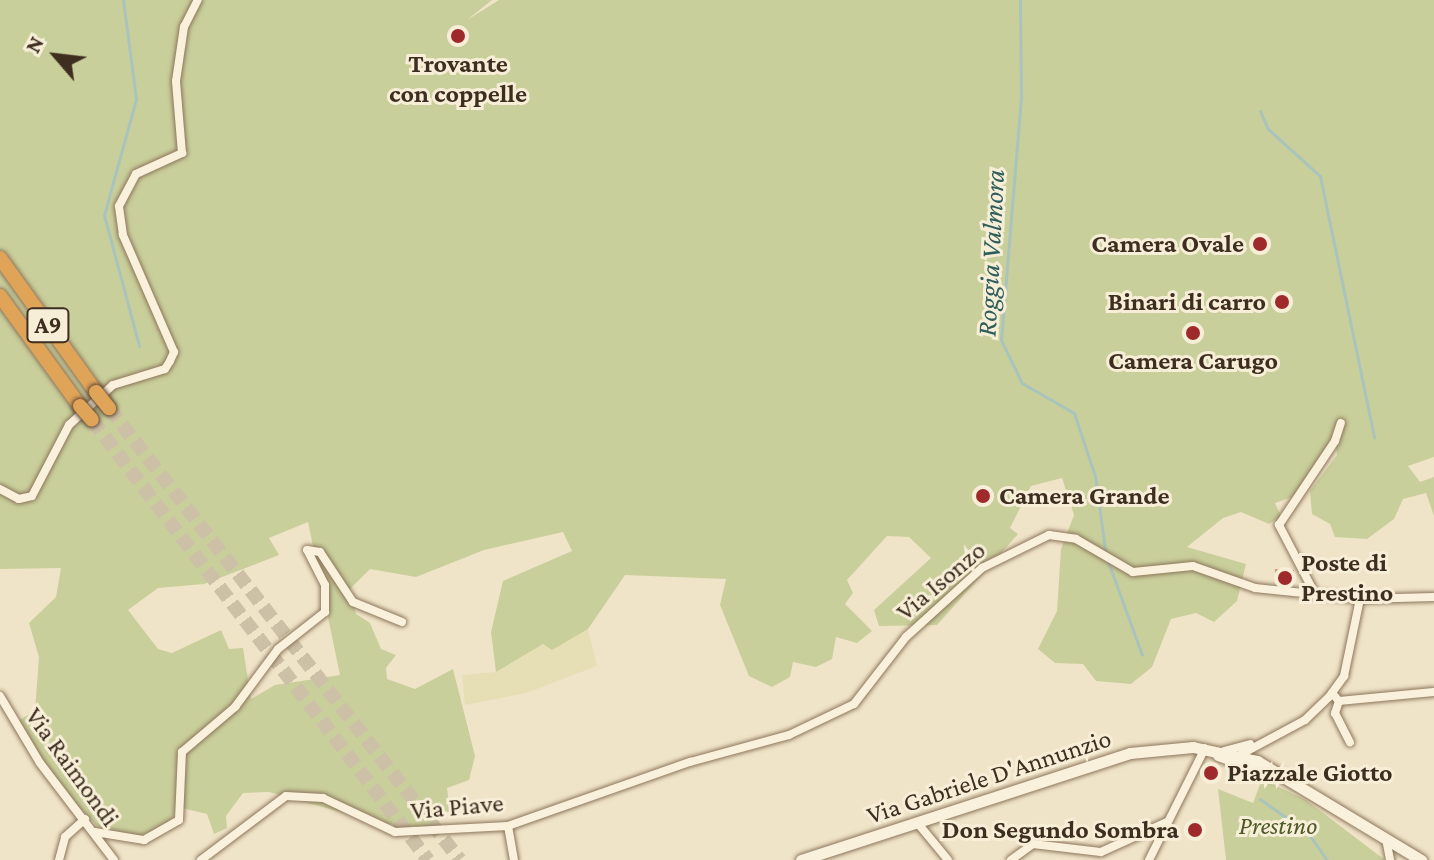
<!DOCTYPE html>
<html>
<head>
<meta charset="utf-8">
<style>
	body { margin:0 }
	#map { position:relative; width:1434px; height:860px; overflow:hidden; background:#f0e4c8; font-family:"Crimson Pro",serif }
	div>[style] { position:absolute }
	.farmland>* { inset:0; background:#e6deb5 }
	.green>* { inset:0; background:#c9cf9b }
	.stream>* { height:3px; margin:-1.5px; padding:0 1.5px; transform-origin:1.5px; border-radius:1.5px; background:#a9c4bc }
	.building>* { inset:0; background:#cf9f7d }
	.highway-tunnel>* { height:14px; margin-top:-7px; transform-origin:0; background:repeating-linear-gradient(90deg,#ccc0a6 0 14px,transparent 0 21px) }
	.roads { filter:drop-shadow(0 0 2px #8d765c) drop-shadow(0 0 2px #8d765c) }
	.street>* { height:8px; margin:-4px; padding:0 4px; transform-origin:4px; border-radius:4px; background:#faf1dc }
	.secondary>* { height:11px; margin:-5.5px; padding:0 5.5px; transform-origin:5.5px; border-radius:5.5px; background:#faf1dc }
	.highway>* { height:14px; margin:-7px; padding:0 7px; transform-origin:7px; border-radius:7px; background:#e0a458 }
	.bridges { filter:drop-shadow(0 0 2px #5b4430) drop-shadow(0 0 2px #5b4430) }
	.highway-bridge>* { height:14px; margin:-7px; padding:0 7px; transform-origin:7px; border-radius:7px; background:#e0a458 }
	.dots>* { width:22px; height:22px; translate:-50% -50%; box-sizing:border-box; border:4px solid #f7eed8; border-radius:50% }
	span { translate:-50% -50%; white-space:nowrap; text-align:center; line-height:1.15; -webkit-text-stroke:6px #f7eed8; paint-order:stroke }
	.shield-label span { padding:2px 6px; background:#f7eed8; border:2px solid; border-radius:6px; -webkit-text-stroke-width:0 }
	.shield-label { font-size:24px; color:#3d2e20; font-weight:700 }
	.poi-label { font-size:26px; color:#3d2e20; font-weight:700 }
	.right { translate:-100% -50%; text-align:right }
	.left { translate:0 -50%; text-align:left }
	.street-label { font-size:26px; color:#3d2e20 }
	.park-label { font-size:26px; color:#4d5a26; font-style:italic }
	.water-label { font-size:28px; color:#2f5d5a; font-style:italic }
	.north { position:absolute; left:16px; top:16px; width:80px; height:80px; -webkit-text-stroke:6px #f7eed8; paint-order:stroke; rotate:298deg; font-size:22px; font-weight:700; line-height:32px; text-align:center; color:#3d2e20 }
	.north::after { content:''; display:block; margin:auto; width:28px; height:36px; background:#3d2e20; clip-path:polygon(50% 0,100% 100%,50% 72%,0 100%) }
</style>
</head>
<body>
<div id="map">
	<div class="farmland">
		<i style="clip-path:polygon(588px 629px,597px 666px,526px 693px,465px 705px,462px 675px,496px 672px,543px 644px,552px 649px)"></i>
	</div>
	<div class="green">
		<i style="clip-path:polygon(evenodd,0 0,492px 0,467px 20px,499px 0,1434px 0,1434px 457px,1408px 466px,1420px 482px,1434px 477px,1434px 516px,1426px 493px,1403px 499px,1394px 519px,1367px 539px,1335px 537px,1330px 524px,1312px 514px,1310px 491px,1337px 455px,1334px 432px,1328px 453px,1292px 497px,1275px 503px,1281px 516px,1269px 524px,1241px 512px,1223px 518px,1187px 547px,1246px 564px,1237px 601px,1214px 622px,1196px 613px,1171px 619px,1152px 667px,1131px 684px,1096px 681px,1083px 664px,1055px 663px,1038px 649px,1057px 611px,1061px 549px,1074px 515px,1062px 478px,1031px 486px,1010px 528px,1018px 534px,937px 625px,879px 626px,874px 610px,931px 558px,909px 537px,887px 536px,847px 580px,853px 593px,845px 604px,872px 631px,857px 643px,836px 637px,832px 659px,816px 667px,793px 662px,790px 677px,772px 687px,749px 676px,720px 605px,726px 579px,625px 575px,588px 629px,552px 650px,543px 644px,496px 672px,491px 632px,503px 581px,572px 551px,563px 532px,484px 550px,416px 577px,370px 569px,350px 589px,356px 614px,370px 623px,381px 649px,396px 655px,386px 668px,387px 679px,415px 689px,453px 669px,475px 756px,469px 780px,447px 788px,450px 812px,441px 813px,427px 828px,380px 823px,269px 792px,243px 793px,226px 816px,227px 828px,214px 834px,207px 814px,178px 807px,167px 826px,139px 836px,99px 828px,54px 781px,17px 722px,35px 710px,39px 657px,29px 623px,56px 597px,61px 568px,0 569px,0 0,308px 522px,340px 675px,275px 685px,251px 699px,243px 648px,229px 649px,221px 630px,172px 653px,158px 649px,128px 610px,158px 588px,204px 584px,279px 555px,269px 538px,308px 522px)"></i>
		<i style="clip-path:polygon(1262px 779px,1306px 800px,1385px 860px,1226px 860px,1218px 789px,1253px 803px)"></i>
	</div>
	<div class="stream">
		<i style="left:123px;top:0;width:100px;rotate:82.5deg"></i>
		<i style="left:136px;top:99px;width:120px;rotate:105.4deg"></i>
		<i style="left:104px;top:215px;width:136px;rotate:75deg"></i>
		<i style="left:1020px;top:0;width:97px;rotate:89.4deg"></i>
		<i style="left:1021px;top:97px;width:244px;rotate:94.7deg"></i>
		<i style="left:1001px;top:340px;width:48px;rotate:64deg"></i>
		<i style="left:1022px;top:383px;width:60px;rotate:30deg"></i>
		<i style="left:1074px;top:413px;width:66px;rotate:71.6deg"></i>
		<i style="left:1095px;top:476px;width:81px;rotate:82.2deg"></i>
		<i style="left:1106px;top:556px;width:105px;rotate:70deg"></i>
		<i style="left:1260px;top:111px;width:20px;rotate:66deg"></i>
		<i style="left:1268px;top:129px;width:70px;rotate:42.1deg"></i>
		<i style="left:1320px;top:176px;width:267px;rotate:78.3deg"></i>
		<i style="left:1260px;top:799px;width:59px;rotate:35.3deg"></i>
		<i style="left:1308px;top:833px;width:33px;rotate:55deg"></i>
	</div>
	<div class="building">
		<i style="clip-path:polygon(1275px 569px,1294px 570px,1294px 585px,1275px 583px)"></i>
	</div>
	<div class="highway-tunnel">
		<i style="left:109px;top:408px;width:572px;rotate:52.17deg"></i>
		<i style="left:92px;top:420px;width:554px;rotate:52.63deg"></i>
	</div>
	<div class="roads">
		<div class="street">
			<i style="left:0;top:489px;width:21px;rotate:28deg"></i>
			<i style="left:19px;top:499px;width:13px;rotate:-13deg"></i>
			<i style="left:32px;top:496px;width:80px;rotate:-62.5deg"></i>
			<i style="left:69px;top:425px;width:59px;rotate:-42.3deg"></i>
			<i style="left:113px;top:385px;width:54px;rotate:-17.1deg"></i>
			<i style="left:165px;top:369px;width:9px;rotate:-58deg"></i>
			<i style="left:170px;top:361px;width:10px;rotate:-66deg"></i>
			<i style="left:174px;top:352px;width:128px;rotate:-113.6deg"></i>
			<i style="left:123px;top:235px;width:29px;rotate:-98deg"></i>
			<i style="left:119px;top:206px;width:36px;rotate:-62deg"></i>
			<i style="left:136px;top:174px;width:51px;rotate:-24.5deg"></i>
			<i style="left:182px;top:153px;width:72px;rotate:-94.8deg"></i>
			<i style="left:176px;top:81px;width:55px;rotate:-81.6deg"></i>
			<i style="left:184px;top:27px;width:30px;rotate:-63deg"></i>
			<i style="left:1314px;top:592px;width:76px;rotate:-117.6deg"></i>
			<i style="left:1279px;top:525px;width:101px;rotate:-56.3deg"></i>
			<i style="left:1335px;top:441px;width:19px;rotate:-72deg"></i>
			<i style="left:1332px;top:693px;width:11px;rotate:49deg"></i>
			<i style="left:1339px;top:701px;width:95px;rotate:-5.4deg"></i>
			<i style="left:0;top:696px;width:78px;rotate:59.2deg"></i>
			<i style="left:40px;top:763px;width:122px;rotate:52.7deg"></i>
			<i style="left:1339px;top:701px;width:13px;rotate:108deg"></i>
			<i style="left:1335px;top:713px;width:33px;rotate:63deg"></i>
			<i style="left:1224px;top:751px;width:27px;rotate:-15deg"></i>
			<i style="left:1238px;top:756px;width:76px;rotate:-28.2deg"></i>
			<i style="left:1305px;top:720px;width:33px;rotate:-44deg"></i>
			<i style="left:1329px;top:697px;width:26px;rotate:-54deg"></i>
			<i style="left:1344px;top:676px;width:79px;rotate:-78.3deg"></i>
			<i style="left:508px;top:826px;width:35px;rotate:80deg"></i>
			<i style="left:920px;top:826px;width:44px;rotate:50.5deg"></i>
			<i style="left:95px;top:832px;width:50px;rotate:9.3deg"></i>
			<i style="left:144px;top:840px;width:40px;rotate:-29.7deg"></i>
			<i style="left:179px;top:820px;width:68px;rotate:-87.5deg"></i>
			<i style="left:182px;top:752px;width:70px;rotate:-40.3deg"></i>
			<i style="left:235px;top:707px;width:72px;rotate:-53.4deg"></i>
			<i style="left:278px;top:649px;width:60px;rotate:-38.2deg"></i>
			<i style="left:325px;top:612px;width:27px;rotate:-90deg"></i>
			<i style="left:325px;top:585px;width:39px;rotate:-117deg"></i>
			<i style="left:307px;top:550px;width:13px;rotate:9deg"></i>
			<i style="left:320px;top:552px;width:60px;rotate:56.6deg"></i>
			<i style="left:353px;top:602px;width:53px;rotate:22.2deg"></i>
			<i style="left:1387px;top:844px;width:16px;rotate:79deg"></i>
			<i style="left:59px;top:860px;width:24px;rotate:-75deg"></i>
			<i style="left:65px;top:837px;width:27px;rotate:-42deg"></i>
			<i style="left:201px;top:860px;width:106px;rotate:-37deg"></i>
			<i style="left:286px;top:796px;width:37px;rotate:3deg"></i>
			<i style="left:323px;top:798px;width:80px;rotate:25.3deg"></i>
			<i style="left:395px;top:832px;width:113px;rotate:-3deg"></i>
			<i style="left:508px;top:826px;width:193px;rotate:-19.4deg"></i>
			<i style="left:690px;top:762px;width:103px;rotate:-15.3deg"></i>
			<i style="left:789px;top:735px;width:72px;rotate:-25.5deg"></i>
			<i style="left:854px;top:704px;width:85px;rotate:-52.2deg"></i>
			<i style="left:906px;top:637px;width:103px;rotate:-42.2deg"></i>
			<i style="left:982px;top:568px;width:75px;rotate:-26.2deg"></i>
			<i style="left:1049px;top:535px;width:27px;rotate:8deg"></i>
			<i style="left:1076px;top:539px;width:66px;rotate:30.1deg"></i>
			<i style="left:1133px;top:572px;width:60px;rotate:-5.7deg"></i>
			<i style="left:1193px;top:566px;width:66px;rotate:19.5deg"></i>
			<i style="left:1255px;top:588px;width:106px;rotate:6deg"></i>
			<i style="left:1360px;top:599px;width:74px;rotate:-1.5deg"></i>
			<i style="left:1011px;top:860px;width:27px;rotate:-36deg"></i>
			<i style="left:1033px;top:844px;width:68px;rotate:6.7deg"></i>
			<i style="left:1101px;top:852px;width:72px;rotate:-24.4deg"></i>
			<i style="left:1149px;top:860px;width:125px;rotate:-63.4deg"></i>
		</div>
		<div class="secondary">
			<i style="left:1218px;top:755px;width:59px;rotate:20deg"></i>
			<i style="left:801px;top:860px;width:346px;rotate:-18deg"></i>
			<i style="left:1130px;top:753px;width:63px;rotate:-5.4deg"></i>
			<i style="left:1193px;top:747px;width:66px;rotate:12.3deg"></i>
			<i style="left:1257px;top:761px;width:192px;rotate:31.1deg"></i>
		</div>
		<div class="highway">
			<i style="left:0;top:258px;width:165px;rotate:54.4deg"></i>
			<i style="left:0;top:296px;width:136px;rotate:54deg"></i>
		</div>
	</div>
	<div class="bridges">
		<div class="highway-bridge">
			<i style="left:96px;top:392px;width:21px;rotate:51deg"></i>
			<i style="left:80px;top:406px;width:18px;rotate:49deg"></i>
		</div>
	</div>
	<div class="dots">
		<i style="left:458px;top:36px;background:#9e2a2b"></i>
		<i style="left:1260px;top:244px;background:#9e2a2b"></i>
		<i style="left:1282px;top:302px;background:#9e2a2b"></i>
		<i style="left:1193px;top:333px;background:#9e2a2b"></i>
		<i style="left:983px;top:496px;background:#9e2a2b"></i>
		<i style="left:1285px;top:578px;background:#9e2a2b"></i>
		<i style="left:1211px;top:773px;background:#9e2a2b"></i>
		<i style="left:1195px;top:830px;background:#9e2a2b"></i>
	</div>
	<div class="shield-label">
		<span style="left:48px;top:325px">A9</span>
	</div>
	<div class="poi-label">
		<span style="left:458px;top:79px">Trovante<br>con coppelle</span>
		<span class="right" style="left:1244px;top:244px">Camera Ovale</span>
		<span class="right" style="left:1266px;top:302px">Binari di carro</span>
		<span style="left:1193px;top:361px">Camera Carugo</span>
		<span class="left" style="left:999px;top:496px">Camera Grande</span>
		<span class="left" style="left:1301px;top:578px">Poste di<br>Prestino</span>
		<span class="left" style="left:1227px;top:773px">Piazzale Giotto</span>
		<span class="right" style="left:1179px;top:830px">Don Segundo Sombra</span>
	</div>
	<div class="street-label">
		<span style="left:941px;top:581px;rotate:-40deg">Via Isonzo</span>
		<span style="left:72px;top:767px;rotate:54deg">Via Raimondi</span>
		<span style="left:989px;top:777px;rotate:-18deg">Via Gabriele D'Annunzio</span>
		<span style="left:457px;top:807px;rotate:-5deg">Via Piave</span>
	</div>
	<div class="park-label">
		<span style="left:1278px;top:826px">Prestino</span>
	</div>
	<div class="water-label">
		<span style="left:991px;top:253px;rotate:-87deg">Roggia Valmora</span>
	</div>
	<div class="north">N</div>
</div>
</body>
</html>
